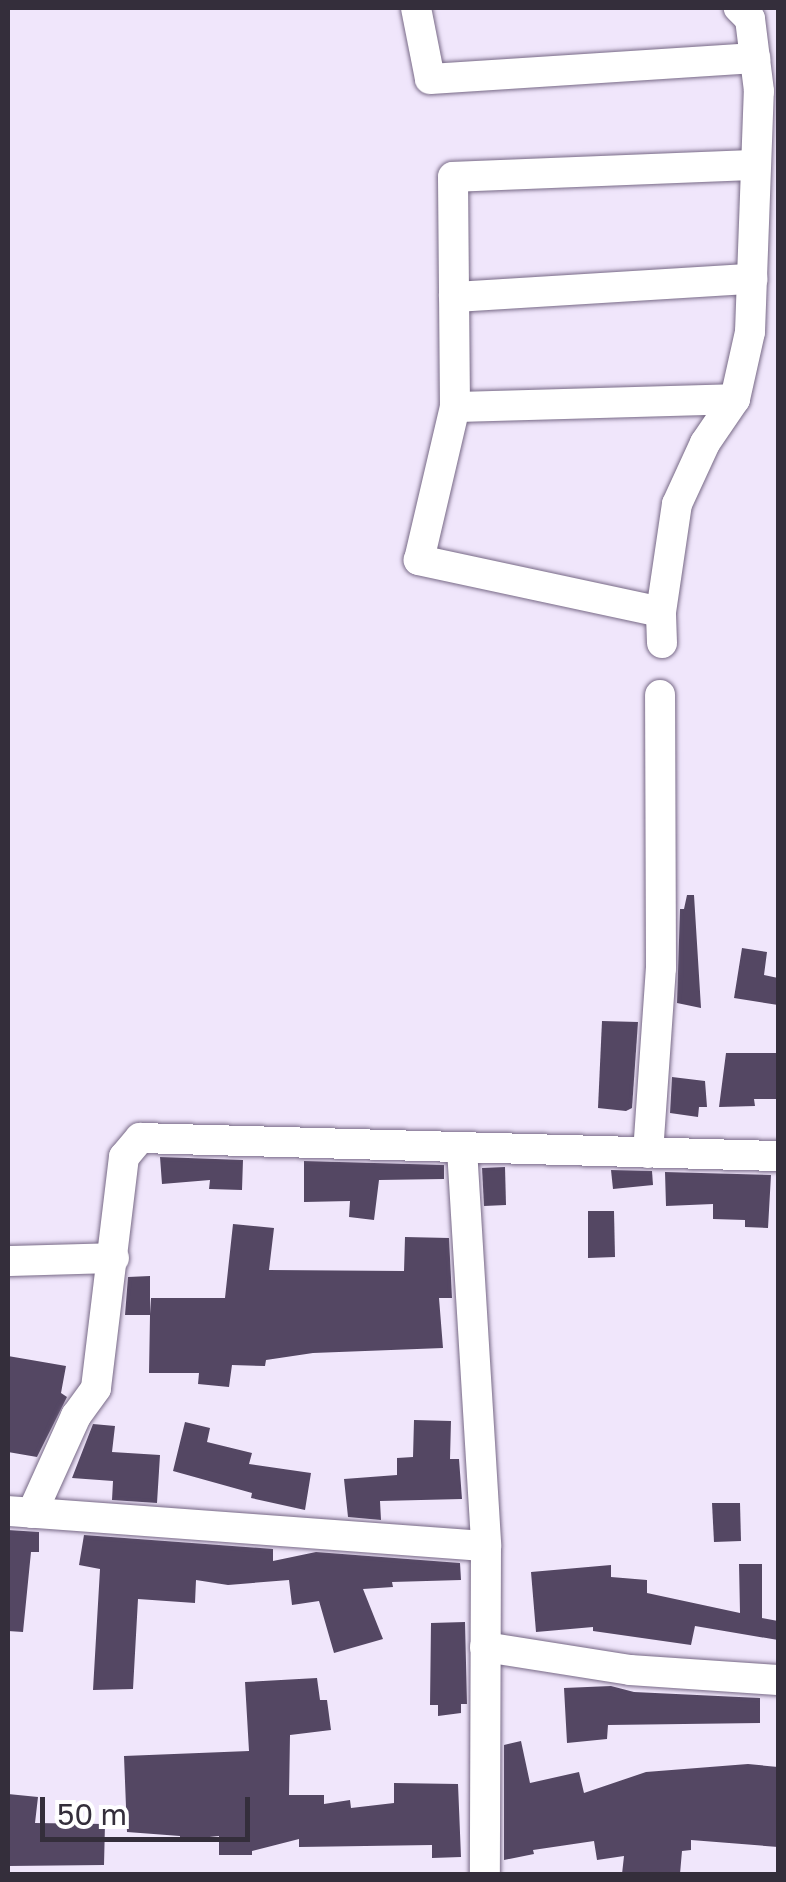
<!DOCTYPE html>
<html>
<head>
<meta charset="utf-8">
<style>
	body { margin:0 }
	#map { position:relative; width:786px; height:1882px; overflow:hidden; background:#f0e6fb; font-family:"Golos Text",sans-serif }
	div>[style] { position:absolute }
	.building>* { inset:0; background:#544763 }
	.roads { filter:drop-shadow(0 0 2px #776986) drop-shadow(0 0 2px #776986) }
	.street>* { height:30px; margin:-15px; padding:0 15px; transform-origin:15px; border-radius:15px; background:#fff }
	span { translate:-50% -50%; white-space:nowrap; text-align:center; line-height:1.15; -webkit-text-stroke:10px #fff; paint-order:stroke }
	.frame { position:absolute; inset:0; border:10px solid #342e3b; pointer-events:none }
	.scale { position:absolute; left:40px; top:1797px; width:210px; height:45px; box-sizing:border-box; border:5px solid #342e3b; border-top:0; padding-left:12px; font-size:30px; line-height:35px; white-space:nowrap; color:#342e3b; -webkit-text-stroke:8px #fff; paint-order:stroke }
</style>
</head>
<body>
<div id="map">
	<div class="building">
		<i style="clip-path:polygon(687px 895px,694px 895px,701px 1008px,677px 1003px,680px 909px,684px 909px)"></i>
		<i style="clip-path:polygon(742px 948px,767px 952px,764px 975px,778px 978px,778px 1005px,734px 998px)"></i>
		<i style="clip-path:polygon(602px 1021px,638px 1022px,632px 1108px,626px 1111px,598px 1108px)"></i>
		<i style="clip-path:polygon(726px 1053px,778px 1053px,778px 1099px,754px 1099px,755px 1106px,719px 1107px)"></i>
		<i style="clip-path:polygon(672px 1077px,705px 1081px,707px 1107px,699px 1107px,698px 1117px,670px 1113px)"></i>
		<i style="clip-path:polygon(160px 1157px,243px 1160px,242px 1190px,209px 1189px,210px 1180px,162px 1184px)"></i>
		<i style="clip-path:polygon(304px 1161px,444px 1165px,444px 1179px,379px 1180px,374px 1220px,349px 1217px,350px 1201px,304px 1202px)"></i>
		<i style="clip-path:polygon(505px 1167px,506px 1205px,484px 1206px,482px 1168px)"></i>
		<i style="clip-path:polygon(611px 1170px,652px 1171px,653px 1185px,613px 1189px)"></i>
		<i style="clip-path:polygon(665px 1172px,771px 1175px,768px 1228px,745px 1227px,745px 1220px,713px 1219px,713px 1204px,666px 1206px)"></i>
		<i style="clip-path:polygon(588px 1211px,614px 1211px,615px 1257px,588px 1258px)"></i>
		<i style="clip-path:polygon(233px 1224px,274px 1228px,269px 1270px,404px 1271px,405px 1237px,449px 1238px,452px 1298px,439px 1298px,443px 1348px,313px 1353px,266px 1360px,265px 1366px,232px 1365px,229px 1387px,198px 1384px,199px 1373px,149px 1373px,150px 1315px,125px 1315px,128px 1277px,150px 1276px,150px 1314px,151px 1298px,225px 1298px)"></i>
		<i style="clip-path:polygon(8px 1356px,66px 1366px,61px 1393px,67px 1397px,37px 1457px,8px 1452px)"></i>
		<i style="clip-path:polygon(414px 1420px,451px 1421px,450px 1459px,459px 1459px,462px 1499px,380px 1501px,381px 1520px,348px 1517px,344px 1479px,397px 1475px,397px 1458px,413px 1457px)"></i>
		<i style="clip-path:polygon(185px 1422px,210px 1428px,207px 1442px,252px 1453px,249px 1464px,311px 1473px,305px 1510px,251px 1498px,252px 1493px,173px 1471px)"></i>
		<i style="clip-path:polygon(93px 1424px,115px 1426px,112px 1452px,160px 1455px,157px 1503px,112px 1500px,113px 1481px,72px 1478px)"></i>
		<i style="clip-path:polygon(712px 1503px,740px 1503px,741px 1541px,714px 1542px)"></i>
		<i style="clip-path:polygon(8px 1530px,39px 1532px,39px 1552px,31px 1552px,23px 1632px,8px 1631px)"></i>
		<i style="clip-path:polygon(84px 1535px,273px 1549px,273px 1561px,316px 1552px,460px 1563px,461px 1580px,392px 1582px,393px 1587px,363px 1589px,383px 1639px,334px 1653px,319px 1601px,292px 1605px,289px 1580px,228px 1585px,196px 1580px,195px 1603px,138px 1599px,133px 1689px,93px 1690px,100px 1569px,79px 1565px)"></i>
		<i style="clip-path:polygon(739px 1564px,762px 1564px,762px 1618px,778px 1621px,778px 1640px,695px 1626px,691px 1645px,593px 1631px,593px 1627px,536px 1632px,531px 1572px,611px 1565px,611px 1577px,647px 1580px,647px 1593px,740px 1613px)"></i>
		<i style="clip-path:polygon(465px 1622px,467px 1704px,461px 1704px,461px 1713px,438px 1716px,438px 1705px,430px 1705px,431px 1623px)"></i>
		<i style="clip-path:polygon(317px 1678px,320px 1700px,327px 1700px,331px 1730px,290px 1735px,289px 1795px,324px 1795px,324px 1804px,350px 1800px,351px 1808px,394px 1803px,394px 1783px,458px 1784px,461px 1857px,432px 1858px,432px 1845px,299px 1847px,299px 1839px,252px 1851px,252px 1855px,219px 1855px,219px 1836px,180px 1840px,180px 1836px,127px 1832px,124px 1756px,249px 1751px,245px 1682px)"></i>
		<i style="clip-path:polygon(611px 1686px,634px 1692px,760px 1698px,760px 1723px,608px 1725px,607px 1739px,567px 1743px,564px 1688px)"></i>
		<i style="clip-path:polygon(521px 1741px,530px 1783px,579px 1772px,584px 1793px,646px 1772px,748px 1764px,778px 1767px,778px 1847px,691px 1840px,691px 1850px,682px 1851px,680px 1874px,622px 1874px,624px 1856px,597px 1860px,594px 1841px,533px 1850px,534px 1854px,504px 1860px,504px 1745px)"></i>
		<i style="clip-path:polygon(8px 1794px,38px 1797px,35px 1823px,105px 1824px,104px 1865px,8px 1866px)"></i>
	</div>
	<div class="roads">
		<div class="street">
			<i style="left:416px;top:8px;width:72px;rotate:78.8deg"></i>
			<i style="left:430px;top:79px;width:326px;rotate:-3.7deg"></i>
			<i style="left:454px;top:297px;width:299px;rotate:-3.5deg"></i>
			<i style="left:455px;top:407px;width:280px;rotate:-1.6deg"></i>
			<i style="left:661px;top:612px;width:248px;rotate:-167.9deg"></i>
			<i style="left:419px;top:560px;width:157px;rotate:-76.8deg"></i>
			<i style="left:455px;top:407px;width:230px;rotate:-90.5deg"></i>
			<i style="left:453px;top:177px;width:303px;rotate:-2.3deg"></i>
			<i style="left:662px;top:643px;width:31px;rotate:-92deg"></i>
			<i style="left:661px;top:612px;width:109px;rotate:-81.6deg"></i>
			<i style="left:677px;top:504px;width:67px;rotate:-65.3deg"></i>
			<i style="left:705px;top:443px;width:53px;rotate:-55.7deg"></i>
			<i style="left:735px;top:399px;width:69px;rotate:-77.4deg"></i>
			<i style="left:750px;top:332px;width:241px;rotate:-87.9deg"></i>
			<i style="left:759px;top:91px;width:73px;rotate:-97.1deg"></i>
			<i style="left:750px;top:19px;width:16px;rotate:-135deg"></i>
			<i style="left:462px;top:1149px;width:398px;rotate:86.5deg"></i>
			<i style="left:486px;top:1546px;width:328px;rotate:90.2deg"></i>
			<i style="left:648px;top:1153px;width:185px;rotate:-86deg"></i>
			<i style="left:661px;top:968px;width:273px;rotate:-90.2deg"></i>
			<i style="left:8px;top:1261px;width:106px;rotate:-1.6deg"></i>
			<i style="left:8px;top:1511px;width:479px;rotate:4.2deg"></i>
			<i style="left:32px;top:1513px;width:107px;rotate:-65.6deg"></i>
			<i style="left:76px;top:1416px;width:34px;rotate:-54deg"></i>
			<i style="left:96px;top:1388px;width:233px;rotate:-83.1deg"></i>
			<i style="left:124px;top:1157px;width:25px;rotate:-50deg"></i>
			<i style="left:140px;top:1138px;width:638px;rotate:1.62deg"></i>
			<i style="left:485px;top:1647px;width:147px;rotate:9deg"></i>
			<i style="left:630px;top:1670px;width:148px;rotate:3.9deg"></i>
		</div>
	</div>
	<div class="frame"></div>
	<div class="scale">50 m</div>
</div>
</body>
</html>
